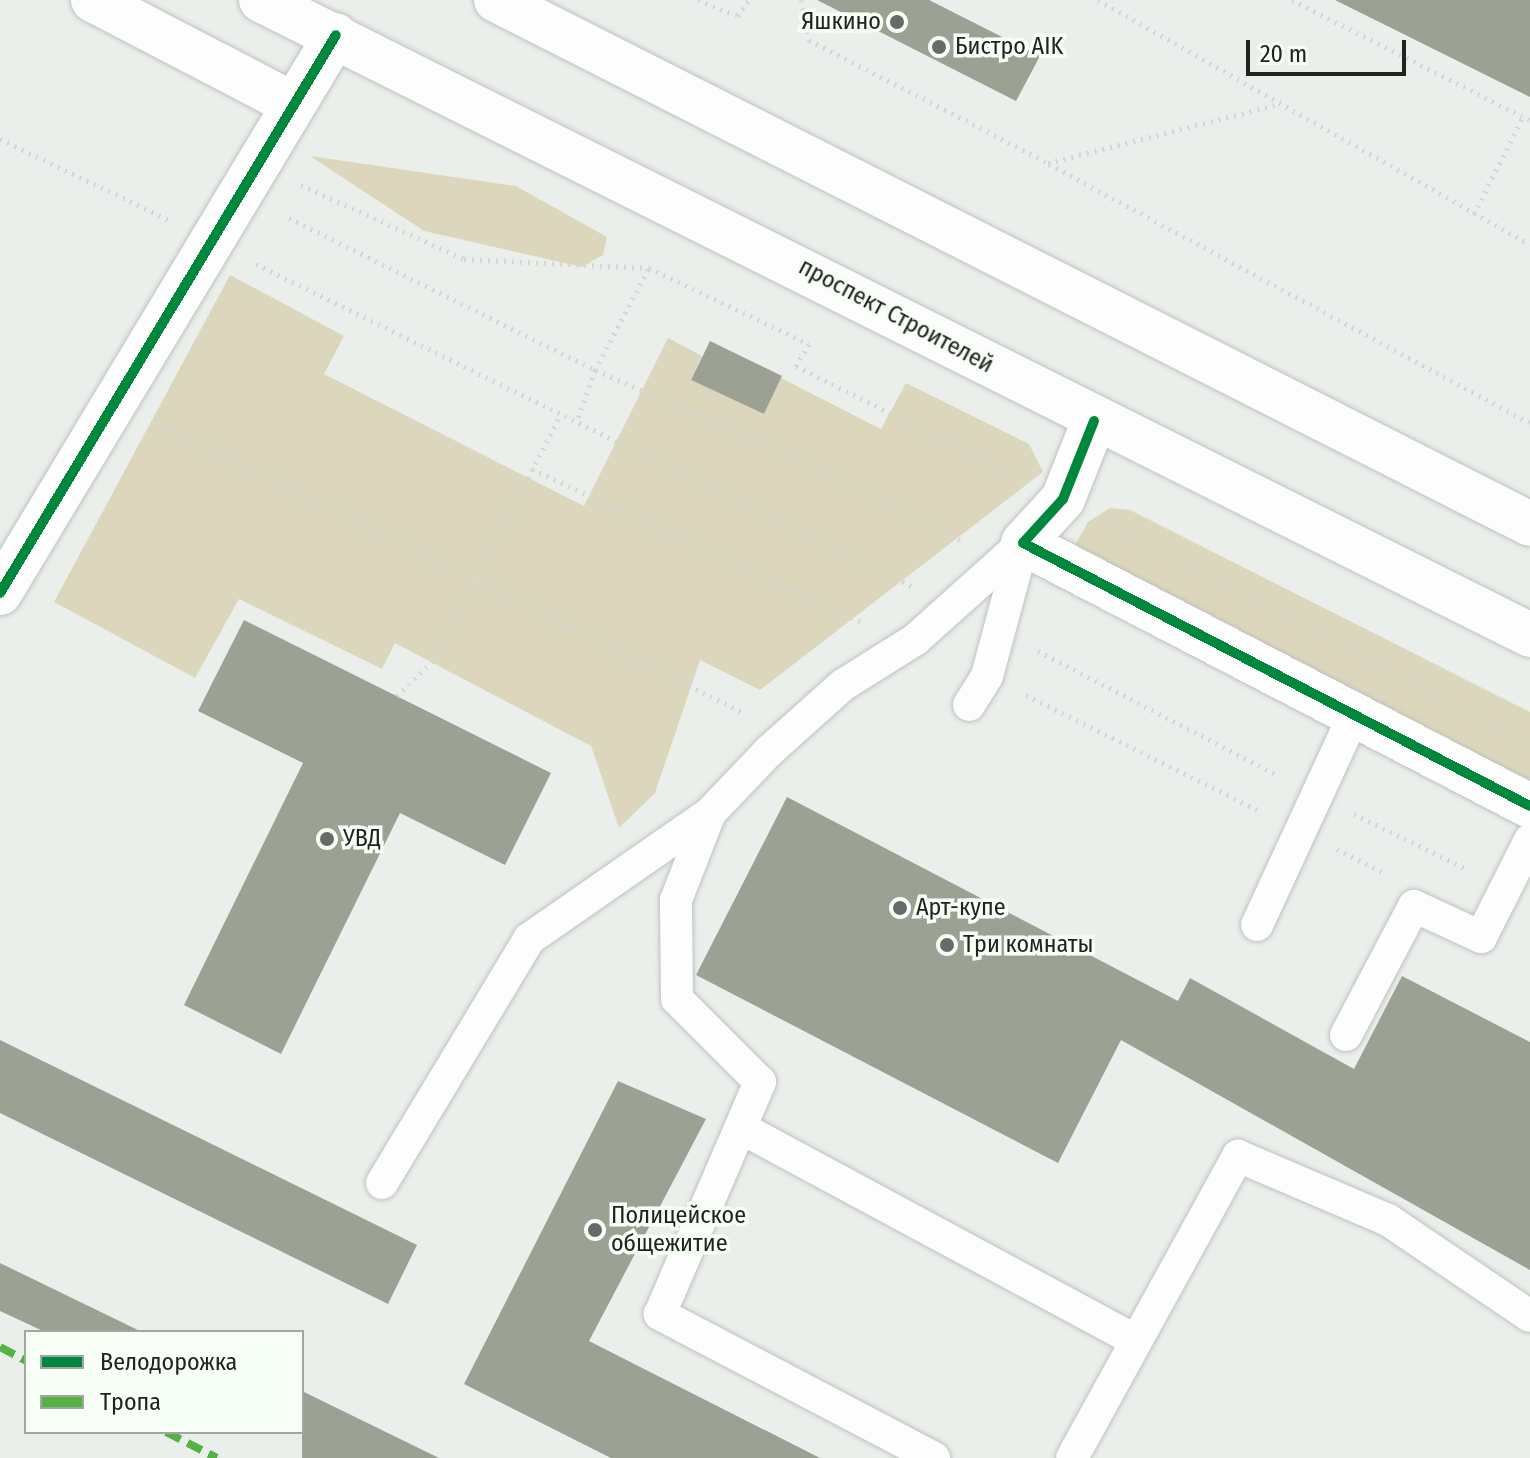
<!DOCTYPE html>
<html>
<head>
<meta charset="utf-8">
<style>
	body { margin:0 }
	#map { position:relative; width:1530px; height:1458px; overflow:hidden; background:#ebefeb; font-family:"Fira Sans Condensed",sans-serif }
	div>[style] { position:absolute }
	.green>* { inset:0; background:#dcd7bc }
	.building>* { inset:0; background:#9ca194 }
	.path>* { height:5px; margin-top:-2.5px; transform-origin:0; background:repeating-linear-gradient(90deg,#d5d6d5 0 2px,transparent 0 8px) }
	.roads { filter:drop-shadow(0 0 2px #bfc2be) drop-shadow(0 0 2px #bfc2be) }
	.lane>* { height:32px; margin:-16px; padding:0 16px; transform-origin:16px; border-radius:16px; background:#fcfdfc }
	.street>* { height:44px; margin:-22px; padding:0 22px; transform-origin:22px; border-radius:22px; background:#fcfdfc }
	.secondary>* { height:44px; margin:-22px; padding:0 22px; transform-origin:22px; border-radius:22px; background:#fcfdfc }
	.quiet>* { height:8px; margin-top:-4px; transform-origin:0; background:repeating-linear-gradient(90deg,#55b245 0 16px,transparent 0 24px) }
	.cycleway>* { height:10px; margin:-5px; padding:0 5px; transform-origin:5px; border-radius:5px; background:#00873e }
	.dots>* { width:22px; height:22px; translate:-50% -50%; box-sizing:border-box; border:4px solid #f7fef6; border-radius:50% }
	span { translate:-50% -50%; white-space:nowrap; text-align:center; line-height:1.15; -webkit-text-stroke:7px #f7fef6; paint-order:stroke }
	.poi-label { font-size:24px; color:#212321 }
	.right { translate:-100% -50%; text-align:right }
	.left { translate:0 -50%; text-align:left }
	.street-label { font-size:24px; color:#212321 }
	.legend { position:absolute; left:24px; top:1330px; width:280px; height:104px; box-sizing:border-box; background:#f7fef6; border:2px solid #a1a6a1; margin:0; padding:10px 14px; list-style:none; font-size:24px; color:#212321 }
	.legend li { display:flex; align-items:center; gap:16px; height:40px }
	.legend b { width:40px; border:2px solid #a1a6a1 }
	.scale { position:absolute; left:1246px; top:40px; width:160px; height:36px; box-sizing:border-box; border:4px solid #212321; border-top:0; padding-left:10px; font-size:24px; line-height:28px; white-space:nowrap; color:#212321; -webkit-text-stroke:6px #f7fef6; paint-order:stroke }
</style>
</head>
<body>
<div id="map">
	<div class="green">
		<i style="clip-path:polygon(310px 156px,516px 186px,607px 237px,603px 255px,582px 267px,424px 231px)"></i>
		<i style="clip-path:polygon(230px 275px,344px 336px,324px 374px,584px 506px,668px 338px,702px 356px,691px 380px,764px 414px,781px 378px,881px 429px,906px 383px,1029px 444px,1043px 472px,760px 690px,700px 660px,655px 793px,619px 828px,591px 746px,395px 643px,382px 669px,239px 599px,195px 678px,54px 602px)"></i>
		<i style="clip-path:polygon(1110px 508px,1130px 510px,1530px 712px,1530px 790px,1080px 558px,1075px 545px,1088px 522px)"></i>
	</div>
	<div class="building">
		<i style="clip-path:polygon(817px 0,929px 0,1040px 56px,1016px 101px)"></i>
		<i style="clip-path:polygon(1335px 0,1530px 0,1530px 97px)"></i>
		<i style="clip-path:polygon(710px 341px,782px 376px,764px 414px,691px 380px)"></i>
		<i style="clip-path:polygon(244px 620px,551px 773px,505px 865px,400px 813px,281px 1054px,184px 1005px,303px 763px,198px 711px)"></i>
		<i style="clip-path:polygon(787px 797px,1178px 1001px,1190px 978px,1354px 1069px,1402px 976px,1530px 1042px,1530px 1270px,1121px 1040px,1058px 1163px,696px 975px)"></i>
		<i style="clip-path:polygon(0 1040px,417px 1245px,388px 1304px,0 1113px)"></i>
		<i style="clip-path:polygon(618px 1081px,706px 1119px,589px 1341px,820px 1458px,611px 1458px,464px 1384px)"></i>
		<i style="clip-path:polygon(0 1263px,142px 1332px,45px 1332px,0 1311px)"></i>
		<i style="clip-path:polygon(302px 1391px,439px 1458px,302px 1458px)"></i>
	</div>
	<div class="path">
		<i style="left:698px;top:0;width:43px;rotate:21.8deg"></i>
		<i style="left:738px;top:16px;width:19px;rotate:-55deg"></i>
		<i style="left:801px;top:0;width:41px;rotate:78.7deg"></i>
		<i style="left:809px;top:40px;width:269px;rotate:27.2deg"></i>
		<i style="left:1048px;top:163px;width:239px;rotate:-14.3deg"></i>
		<i style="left:1098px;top:0;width:496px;rotate:29.5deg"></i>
		<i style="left:1292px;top:0;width:267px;rotate:26.8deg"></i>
		<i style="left:0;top:139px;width:187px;rotate:25.6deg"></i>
		<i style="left:1049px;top:164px;width:546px;rotate:28.3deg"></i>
		<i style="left:301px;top:185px;width:179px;rotate:24.4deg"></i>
		<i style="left:464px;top:259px;width:185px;rotate:2.8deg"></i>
		<i style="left:1474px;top:214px;width:109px;rotate:-63.2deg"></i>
		<i style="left:289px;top:218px;width:342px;rotate:26.4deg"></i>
		<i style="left:595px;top:370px;width:54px;rotate:109.4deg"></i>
		<i style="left:256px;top:264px;width:730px;rotate:26.18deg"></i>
		<i style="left:158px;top:423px;width:654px;rotate:26.33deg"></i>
		<i style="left:532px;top:469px;width:362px;rotate:24.9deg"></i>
		<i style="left:1106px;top:521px;width:480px;rotate:27.8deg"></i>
		<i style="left:960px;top:540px;width:152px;rotate:-152.6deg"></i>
		<i style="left:825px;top:470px;width:251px;rotate:-156.5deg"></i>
		<i style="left:595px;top:370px;width:115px;rotate:-62.1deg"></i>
		<i style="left:649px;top:268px;width:177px;rotate:25.4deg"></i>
		<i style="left:809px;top:344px;width:26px;rotate:121deg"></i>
		<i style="left:796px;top:366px;width:249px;rotate:26.5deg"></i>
		<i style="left:1038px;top:651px;width:269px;rotate:27.4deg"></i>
		<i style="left:1026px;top:695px;width:261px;rotate:26.4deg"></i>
		<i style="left:397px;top:696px;width:57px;rotate:-45deg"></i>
		<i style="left:437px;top:656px;width:272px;rotate:-62.9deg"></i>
		<i style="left:1354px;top:814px;width:126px;rotate:26deg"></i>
		<i style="left:1337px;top:849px;width:55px;rotate:27deg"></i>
	</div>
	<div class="roads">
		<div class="lane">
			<i style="left:969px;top:705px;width:34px;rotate:-58deg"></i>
			<i style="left:987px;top:676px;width:138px;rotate:-74.9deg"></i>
			<i style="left:1257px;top:925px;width:231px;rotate:-65.2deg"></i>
			<i style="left:1346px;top:1035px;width:146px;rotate:-62.2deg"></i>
			<i style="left:1414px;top:906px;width:74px;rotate:24.8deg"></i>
			<i style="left:1481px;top:937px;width:109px;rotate:-63.2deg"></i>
			<i style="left:741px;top:1128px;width:447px;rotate:28.3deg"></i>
			<i style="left:382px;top:1183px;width:285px;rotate:-58.9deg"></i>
			<i style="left:529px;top:939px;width:221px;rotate:-34.8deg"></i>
			<i style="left:934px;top:1458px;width:310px;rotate:-152.3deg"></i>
			<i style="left:660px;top:1314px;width:253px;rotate:-66.7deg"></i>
			<i style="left:760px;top:1082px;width:117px;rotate:-135deg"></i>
			<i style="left:677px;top:999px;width:99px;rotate:-90.6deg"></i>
			<i style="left:676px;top:900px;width:93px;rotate:-68.7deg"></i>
			<i style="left:710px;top:813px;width:84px;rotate:-46.4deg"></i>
			<i style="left:768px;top:752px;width:101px;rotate:-41.8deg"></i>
			<i style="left:843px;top:685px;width:86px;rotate:-32.2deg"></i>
			<i style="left:916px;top:639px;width:144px;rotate:-41.9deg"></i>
			<i style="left:1072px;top:1458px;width:345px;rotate:-61.2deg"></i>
			<i style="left:1238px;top:1156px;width:163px;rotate:23.1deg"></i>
			<i style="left:1388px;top:1220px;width:171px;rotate:34.1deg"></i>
		</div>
		<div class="street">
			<i style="left:93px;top:0;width:225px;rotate:27.5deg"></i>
			<i style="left:1094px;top:421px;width:84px;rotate:111.7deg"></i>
			<i style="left:1063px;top:499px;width:59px;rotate:132.3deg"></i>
			<i style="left:1023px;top:543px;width:571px;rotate:27.42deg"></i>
			<i style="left:0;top:593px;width:651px;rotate:-58.95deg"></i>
		</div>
		<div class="secondary">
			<i style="left:261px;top:0;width:1419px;rotate:26.58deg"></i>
			<i style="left:496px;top:0;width:1159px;rotate:26.87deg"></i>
		</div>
	</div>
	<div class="quiet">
		<i style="left:0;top:1347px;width:30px;rotate:28deg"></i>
		<i style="left:166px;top:1432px;width:57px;rotate:27deg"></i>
	</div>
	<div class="cycleway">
		<i style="left:1094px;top:421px;width:84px;rotate:111.7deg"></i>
		<i style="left:1063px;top:499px;width:59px;rotate:132.3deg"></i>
		<i style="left:1023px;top:543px;width:571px;rotate:27.42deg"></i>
		<i style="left:0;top:593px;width:651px;rotate:-58.95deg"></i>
	</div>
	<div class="dots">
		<i style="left:897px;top:22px;background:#686a68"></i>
		<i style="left:939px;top:47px;background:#686a68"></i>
		<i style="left:327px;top:839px;background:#686a68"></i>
		<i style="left:900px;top:908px;background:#686a68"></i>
		<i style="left:947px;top:945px;background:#686a68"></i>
		<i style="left:595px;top:1230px;background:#686a68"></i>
	</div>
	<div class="poi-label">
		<span class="right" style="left:881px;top:22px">Яшкино</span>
		<span class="left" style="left:955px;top:47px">Бистро AIK</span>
		<span class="left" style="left:343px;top:839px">УВД</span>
		<span class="left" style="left:916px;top:908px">Арт-купе</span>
		<span class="left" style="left:963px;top:945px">Три комнаты</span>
		<span class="left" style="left:611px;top:1230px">Полицейское<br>общежитие</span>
	</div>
	<div class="street-label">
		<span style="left:896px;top:316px;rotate:28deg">проспект Строителей</span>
	</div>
	<ul class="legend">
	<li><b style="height:10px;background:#00873e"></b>Велодорожка</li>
	<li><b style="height:10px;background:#55b245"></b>Тропа</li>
	</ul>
	<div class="scale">20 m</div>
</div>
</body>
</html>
